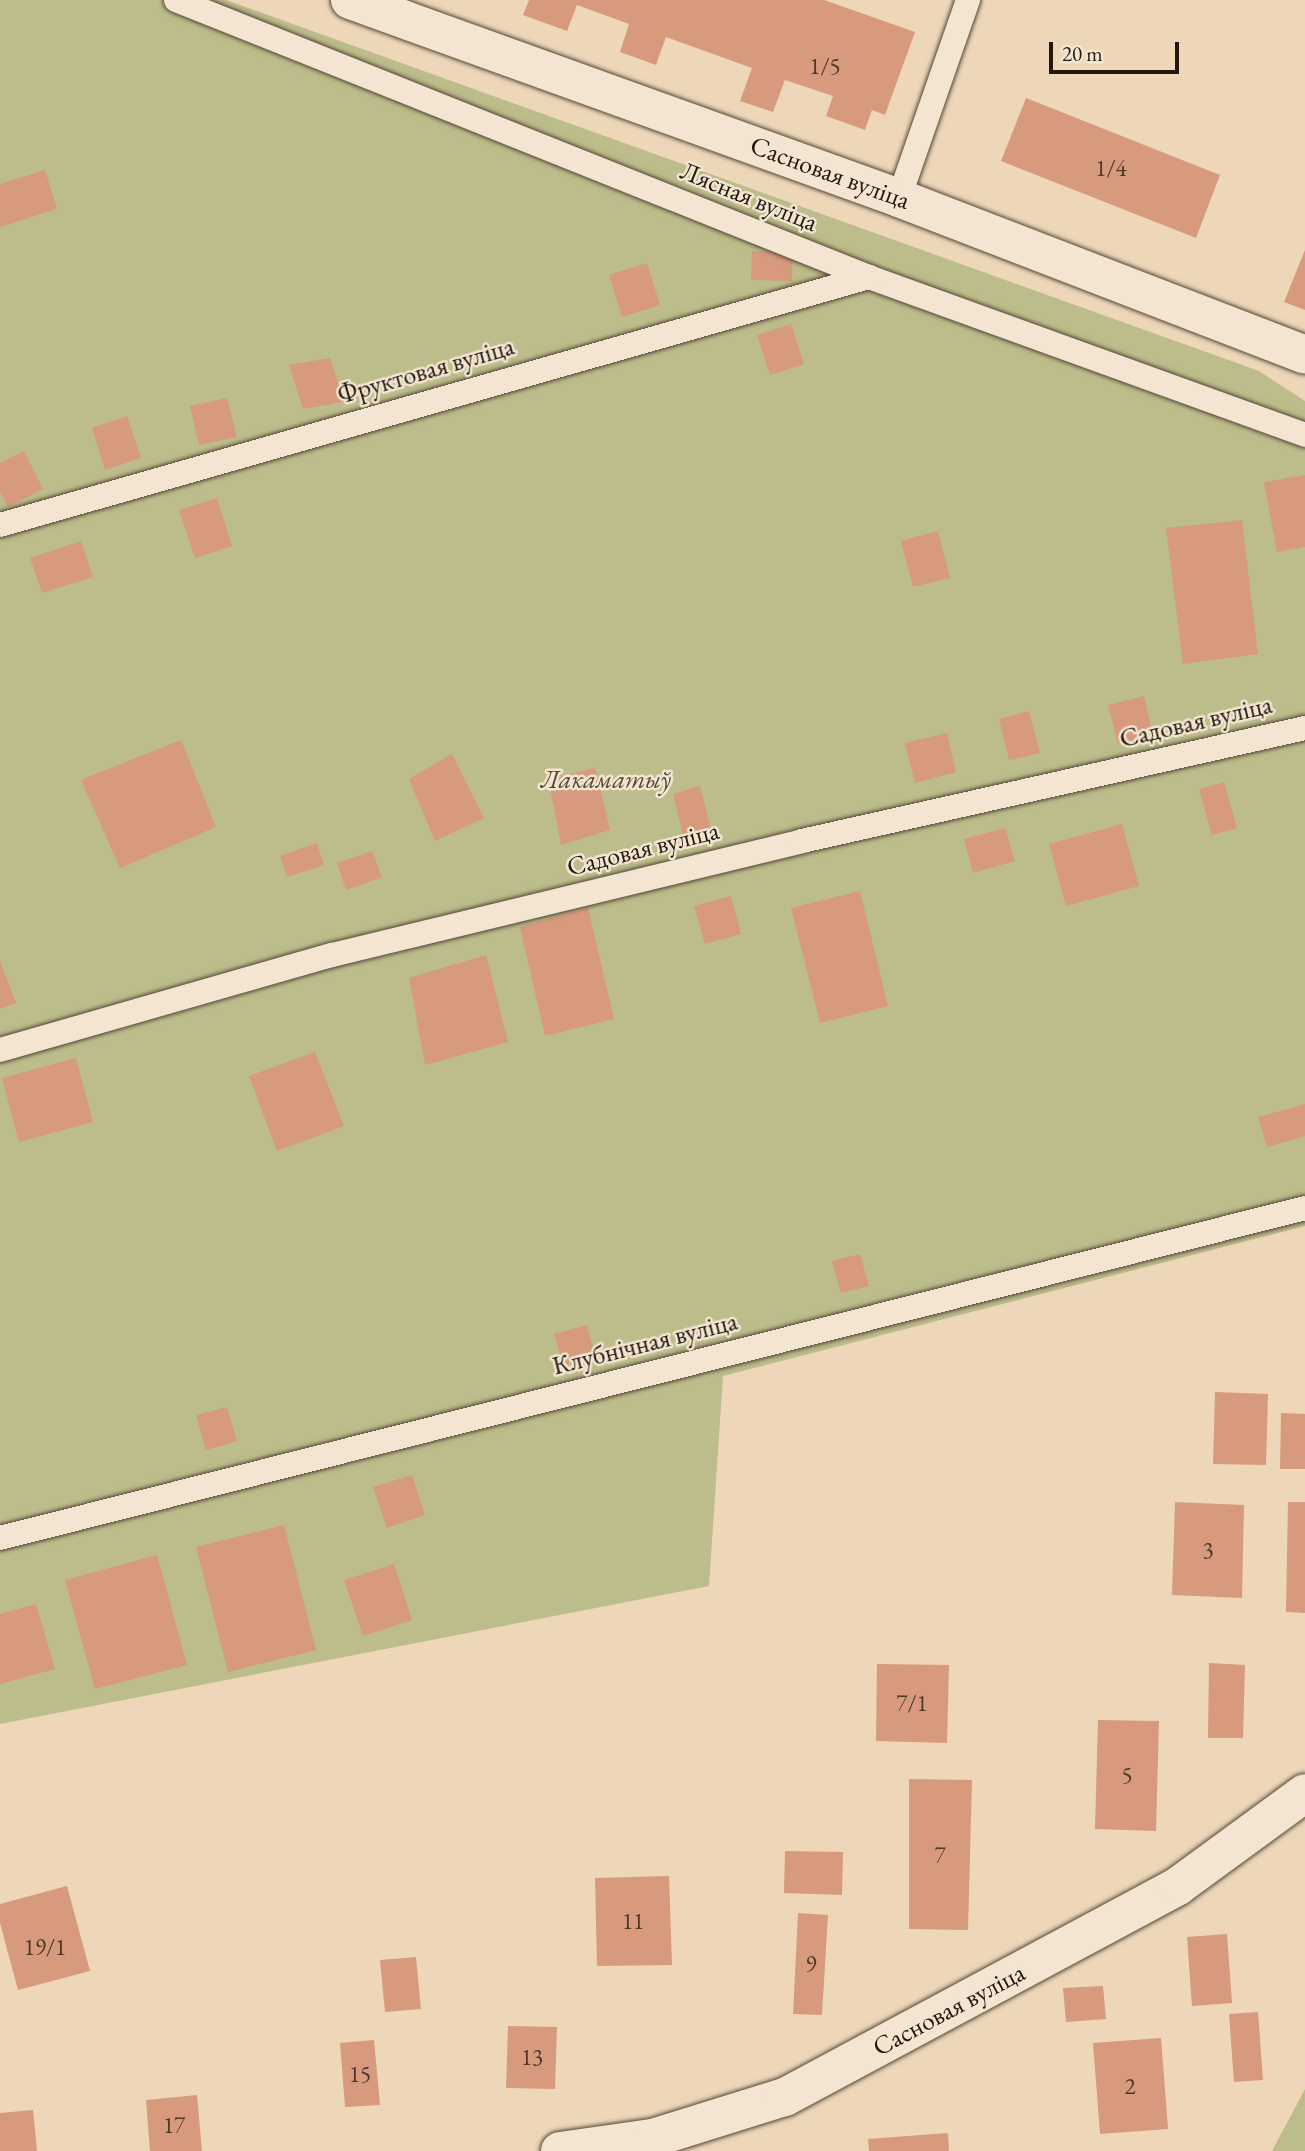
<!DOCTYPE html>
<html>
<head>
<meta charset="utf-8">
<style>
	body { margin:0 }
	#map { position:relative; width:1305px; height:2151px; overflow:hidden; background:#edd7b8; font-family:"EB Garamond",serif }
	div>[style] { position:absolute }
	.green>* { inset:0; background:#bdbd8b }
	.building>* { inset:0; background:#d79a7c }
	.roads { filter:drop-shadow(0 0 2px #544738) drop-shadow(0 0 2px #544738) }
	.lane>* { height:24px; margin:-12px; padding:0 12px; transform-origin:12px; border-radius:12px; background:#f3e5d1 }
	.street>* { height:38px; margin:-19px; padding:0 19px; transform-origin:19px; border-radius:19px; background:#f3e5d1 }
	span { translate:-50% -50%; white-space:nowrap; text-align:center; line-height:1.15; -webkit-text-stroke:5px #f3e5d1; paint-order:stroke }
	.number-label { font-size:23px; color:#4e3829 }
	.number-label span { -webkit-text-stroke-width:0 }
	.street-label { font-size:26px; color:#21170d }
	.park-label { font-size:26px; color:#504933; font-style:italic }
	.scale { position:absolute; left:1049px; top:42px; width:130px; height:32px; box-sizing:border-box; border:4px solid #21170d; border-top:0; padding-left:9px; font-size:21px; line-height:24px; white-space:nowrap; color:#21170d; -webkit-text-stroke:5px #f3e5d1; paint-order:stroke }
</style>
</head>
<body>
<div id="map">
	<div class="green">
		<i style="clip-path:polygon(0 0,226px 0,1259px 371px,1305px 401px,1305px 1226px,723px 1376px,709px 1586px,0 1724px)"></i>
		<i style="clip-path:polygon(1305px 2089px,1305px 2151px,1272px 2151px)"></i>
	</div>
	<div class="building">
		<i style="clip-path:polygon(529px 0,824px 0,915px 32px,885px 115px,872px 110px,865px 130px,826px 116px,833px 96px,785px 80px,773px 112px,740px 101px,752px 68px,666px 37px,656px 65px,620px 52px,629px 24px,577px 5px,567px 31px,523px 15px)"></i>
		<i style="clip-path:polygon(1026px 98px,1220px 175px,1196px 238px,1001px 161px)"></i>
		<i style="clip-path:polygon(45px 170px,57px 209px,0 227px,0 184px)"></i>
		<i style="clip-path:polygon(1305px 250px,1305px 310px,1284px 302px)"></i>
		<i style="clip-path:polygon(752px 251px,793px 251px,792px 281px,751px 280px)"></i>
		<i style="clip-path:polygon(647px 263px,660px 305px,622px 317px,609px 275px)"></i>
		<i style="clip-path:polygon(791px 324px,804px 364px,770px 375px,757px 335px)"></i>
		<i style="clip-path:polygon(330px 358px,344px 402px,303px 409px,289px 365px)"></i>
		<i style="clip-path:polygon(227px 398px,237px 437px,199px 445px,190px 406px)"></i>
		<i style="clip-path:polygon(127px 416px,141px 458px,105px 470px,92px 428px)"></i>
		<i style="clip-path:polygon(24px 451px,43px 489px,8px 507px,0 491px,0 463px)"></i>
		<i style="clip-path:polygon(1305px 475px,1305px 547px,1277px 552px,1264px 482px)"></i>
		<i style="clip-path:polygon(217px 498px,232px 546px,195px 558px,179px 510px)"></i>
		<i style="clip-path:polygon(1242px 520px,1258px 654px,1183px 664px,1166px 528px)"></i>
		<i style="clip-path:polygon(938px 531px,950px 578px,913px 587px,901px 541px)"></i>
		<i style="clip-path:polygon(81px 541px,93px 577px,42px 593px,30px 558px)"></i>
		<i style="clip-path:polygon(1144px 696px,1153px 735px,1118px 743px,1108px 705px)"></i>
		<i style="clip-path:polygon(1029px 711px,1040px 753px,1009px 760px,999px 719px)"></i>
		<i style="clip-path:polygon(947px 733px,956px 772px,915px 783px,905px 743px)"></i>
		<i style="clip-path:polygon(181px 740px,216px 827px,120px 868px,81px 780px)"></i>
		<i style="clip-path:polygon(452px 754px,484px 818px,435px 841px,409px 779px)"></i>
		<i style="clip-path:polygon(595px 767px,610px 830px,561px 845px,549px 781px)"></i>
		<i style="clip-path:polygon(1224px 782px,1237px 828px,1212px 835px,1199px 789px)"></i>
		<i style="clip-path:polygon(700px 786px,711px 828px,683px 835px,673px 794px)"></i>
		<i style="clip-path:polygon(1122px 824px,1139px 886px,1066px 906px,1049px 844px)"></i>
		<i style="clip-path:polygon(1005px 828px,1015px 861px,973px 873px,964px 839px)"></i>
		<i style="clip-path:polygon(317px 843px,324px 865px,287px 877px,280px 856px)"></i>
		<i style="clip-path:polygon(372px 851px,382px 877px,346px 890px,337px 863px)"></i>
		<i style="clip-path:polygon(860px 891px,888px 1006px,820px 1023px,791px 908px)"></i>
		<i style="clip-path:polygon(731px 896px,741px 934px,705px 944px,694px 906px)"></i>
		<i style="clip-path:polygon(588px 908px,614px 1019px,545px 1036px,520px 927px)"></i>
		<i style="clip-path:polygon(486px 955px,508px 1042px,425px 1065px,409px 978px)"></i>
		<i style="clip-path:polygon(0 961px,16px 1003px,0 1009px)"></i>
		<i style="clip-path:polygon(315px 1052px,344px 1126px,277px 1151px,249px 1076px)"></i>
		<i style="clip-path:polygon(76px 1058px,93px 1122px,19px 1142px,2px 1078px)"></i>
		<i style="clip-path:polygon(1305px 1104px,1305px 1136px,1267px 1147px,1258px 1117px)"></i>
		<i style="clip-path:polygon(860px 1254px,869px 1286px,841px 1293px,832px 1261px)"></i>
		<i style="clip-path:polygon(587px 1325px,595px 1356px,563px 1365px,554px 1334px)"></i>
		<i style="clip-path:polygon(1215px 1392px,1268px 1394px,1266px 1465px,1213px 1464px)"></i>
		<i style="clip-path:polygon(227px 1407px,237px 1441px,206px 1450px,196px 1415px)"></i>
		<i style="clip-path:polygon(1281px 1413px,1305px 1414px,1305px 1469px,1280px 1469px)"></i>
		<i style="clip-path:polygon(412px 1475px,425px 1515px,387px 1528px,373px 1487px)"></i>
		<i style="clip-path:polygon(1175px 1502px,1244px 1505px,1242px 1598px,1172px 1595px)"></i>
		<i style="clip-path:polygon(1288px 1502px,1305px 1502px,1305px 1613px,1286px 1612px)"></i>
		<i style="clip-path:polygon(284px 1525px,316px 1650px,228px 1672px,196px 1547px)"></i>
		<i style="clip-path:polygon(157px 1555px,187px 1665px,95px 1689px,65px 1580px)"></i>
		<i style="clip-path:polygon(394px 1564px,412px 1620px,363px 1636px,344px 1580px)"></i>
		<i style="clip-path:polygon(36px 1604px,55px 1669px,0 1684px,0 1614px)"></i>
		<i style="clip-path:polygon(1209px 1663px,1245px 1665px,1243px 1738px,1208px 1738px)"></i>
		<i style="clip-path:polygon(877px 1664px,949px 1665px,947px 1743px,876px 1741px)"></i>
		<i style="clip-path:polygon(1098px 1720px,1159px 1721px,1156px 1831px,1095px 1829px)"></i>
		<i style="clip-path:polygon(909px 1779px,972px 1780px,968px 1930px,909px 1929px)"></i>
		<i style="clip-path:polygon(785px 1851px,843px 1852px,842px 1895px,784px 1893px)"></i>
		<i style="clip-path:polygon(669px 1876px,672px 1965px,597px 1966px,595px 1878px)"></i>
		<i style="clip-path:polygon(67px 1886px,90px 1971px,18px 1990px,0 1923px,0 1904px)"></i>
		<i style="clip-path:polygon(798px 1913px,828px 1915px,822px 2015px,793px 2014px)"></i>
		<i style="clip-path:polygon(1227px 1934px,1232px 2003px,1192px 2006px,1187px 1937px)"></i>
		<i style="clip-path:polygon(416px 1957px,421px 2009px,385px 2012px,380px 1960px)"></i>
		<i style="clip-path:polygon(1103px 1986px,1106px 2019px,1066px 2022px,1063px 1988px)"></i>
		<i style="clip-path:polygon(1258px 2012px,1263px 2080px,1234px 2082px,1229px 2014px)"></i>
		<i style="clip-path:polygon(508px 2026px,557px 2027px,555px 2089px,506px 2088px)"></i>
		<i style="clip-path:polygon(1161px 2038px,1168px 2129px,1100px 2134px,1093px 2043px)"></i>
		<i style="clip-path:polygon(374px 2040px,380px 2105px,345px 2107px,340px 2043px)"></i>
		<i style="clip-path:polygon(197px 2095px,202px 2151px,150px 2151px,146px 2100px)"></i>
		<i style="clip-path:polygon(33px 2110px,37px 2151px,0 2151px,0 2113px)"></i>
		<i style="clip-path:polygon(948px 2133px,949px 2151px,869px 2151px,868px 2139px)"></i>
	</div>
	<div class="roads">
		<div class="lane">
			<i style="left:176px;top:0;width:746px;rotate:21.79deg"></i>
			<i style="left:869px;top:277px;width:464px;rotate:19.9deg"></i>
			<i style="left:899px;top:198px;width:210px;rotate:-70.8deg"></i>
			<i style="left:0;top:525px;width:904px;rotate:-15.93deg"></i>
			<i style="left:0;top:1050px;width:345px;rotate:-16deg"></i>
			<i style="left:332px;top:955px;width:484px;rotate:-13.6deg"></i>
			<i style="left:802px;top:841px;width:516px;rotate:-12.66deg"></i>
			<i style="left:0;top:1538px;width:1346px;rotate:-14.19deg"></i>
		</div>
		<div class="street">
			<i style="left:350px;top:0;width:584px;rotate:19.83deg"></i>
			<i style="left:899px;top:198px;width:435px;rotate:21.1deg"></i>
			<i style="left:560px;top:2151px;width:94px;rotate:-8deg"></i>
			<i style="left:653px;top:2138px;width:138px;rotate:-17.3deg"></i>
			<i style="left:785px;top:2097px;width:446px;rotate:-28.2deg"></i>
			<i style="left:1178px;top:1886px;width:157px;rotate:-36.2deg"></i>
		</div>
	</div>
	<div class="number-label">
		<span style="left:825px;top:66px">1/5</span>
		<span style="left:1111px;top:168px">1/4</span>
		<span style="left:1208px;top:1550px">3</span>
		<span style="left:912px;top:1703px">7/1</span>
		<span style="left:1127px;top:1775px">5</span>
		<span style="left:940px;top:1855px">7</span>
		<span style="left:633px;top:1921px">11</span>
		<span style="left:45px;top:1947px">19/1</span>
		<span style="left:811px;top:1964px">9</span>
		<span style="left:532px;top:2057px">13</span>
		<span style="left:360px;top:2074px">15</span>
		<span style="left:1130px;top:2086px">2</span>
		<span style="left:174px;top:2125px">17</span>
	</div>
	<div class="street-label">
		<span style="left:830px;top:173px;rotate:20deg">Сасновая вуліца</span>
		<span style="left:749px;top:197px;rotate:22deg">Лясная вуліца</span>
		<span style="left:426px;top:371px;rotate:-16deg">Фруктовая вуліца</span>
		<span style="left:1196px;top:722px;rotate:-13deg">Садовая вуліца</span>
		<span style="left:643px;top:849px;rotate:-14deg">Садовая вуліца</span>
		<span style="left:645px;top:1344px;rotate:-14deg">Клубнічная вуліца</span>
		<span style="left:949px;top:2010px;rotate:-28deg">Сасновая вуліца</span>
	</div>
	<div class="park-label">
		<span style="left:606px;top:780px">Лакаматыў</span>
	</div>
	<div class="scale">20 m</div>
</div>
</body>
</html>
